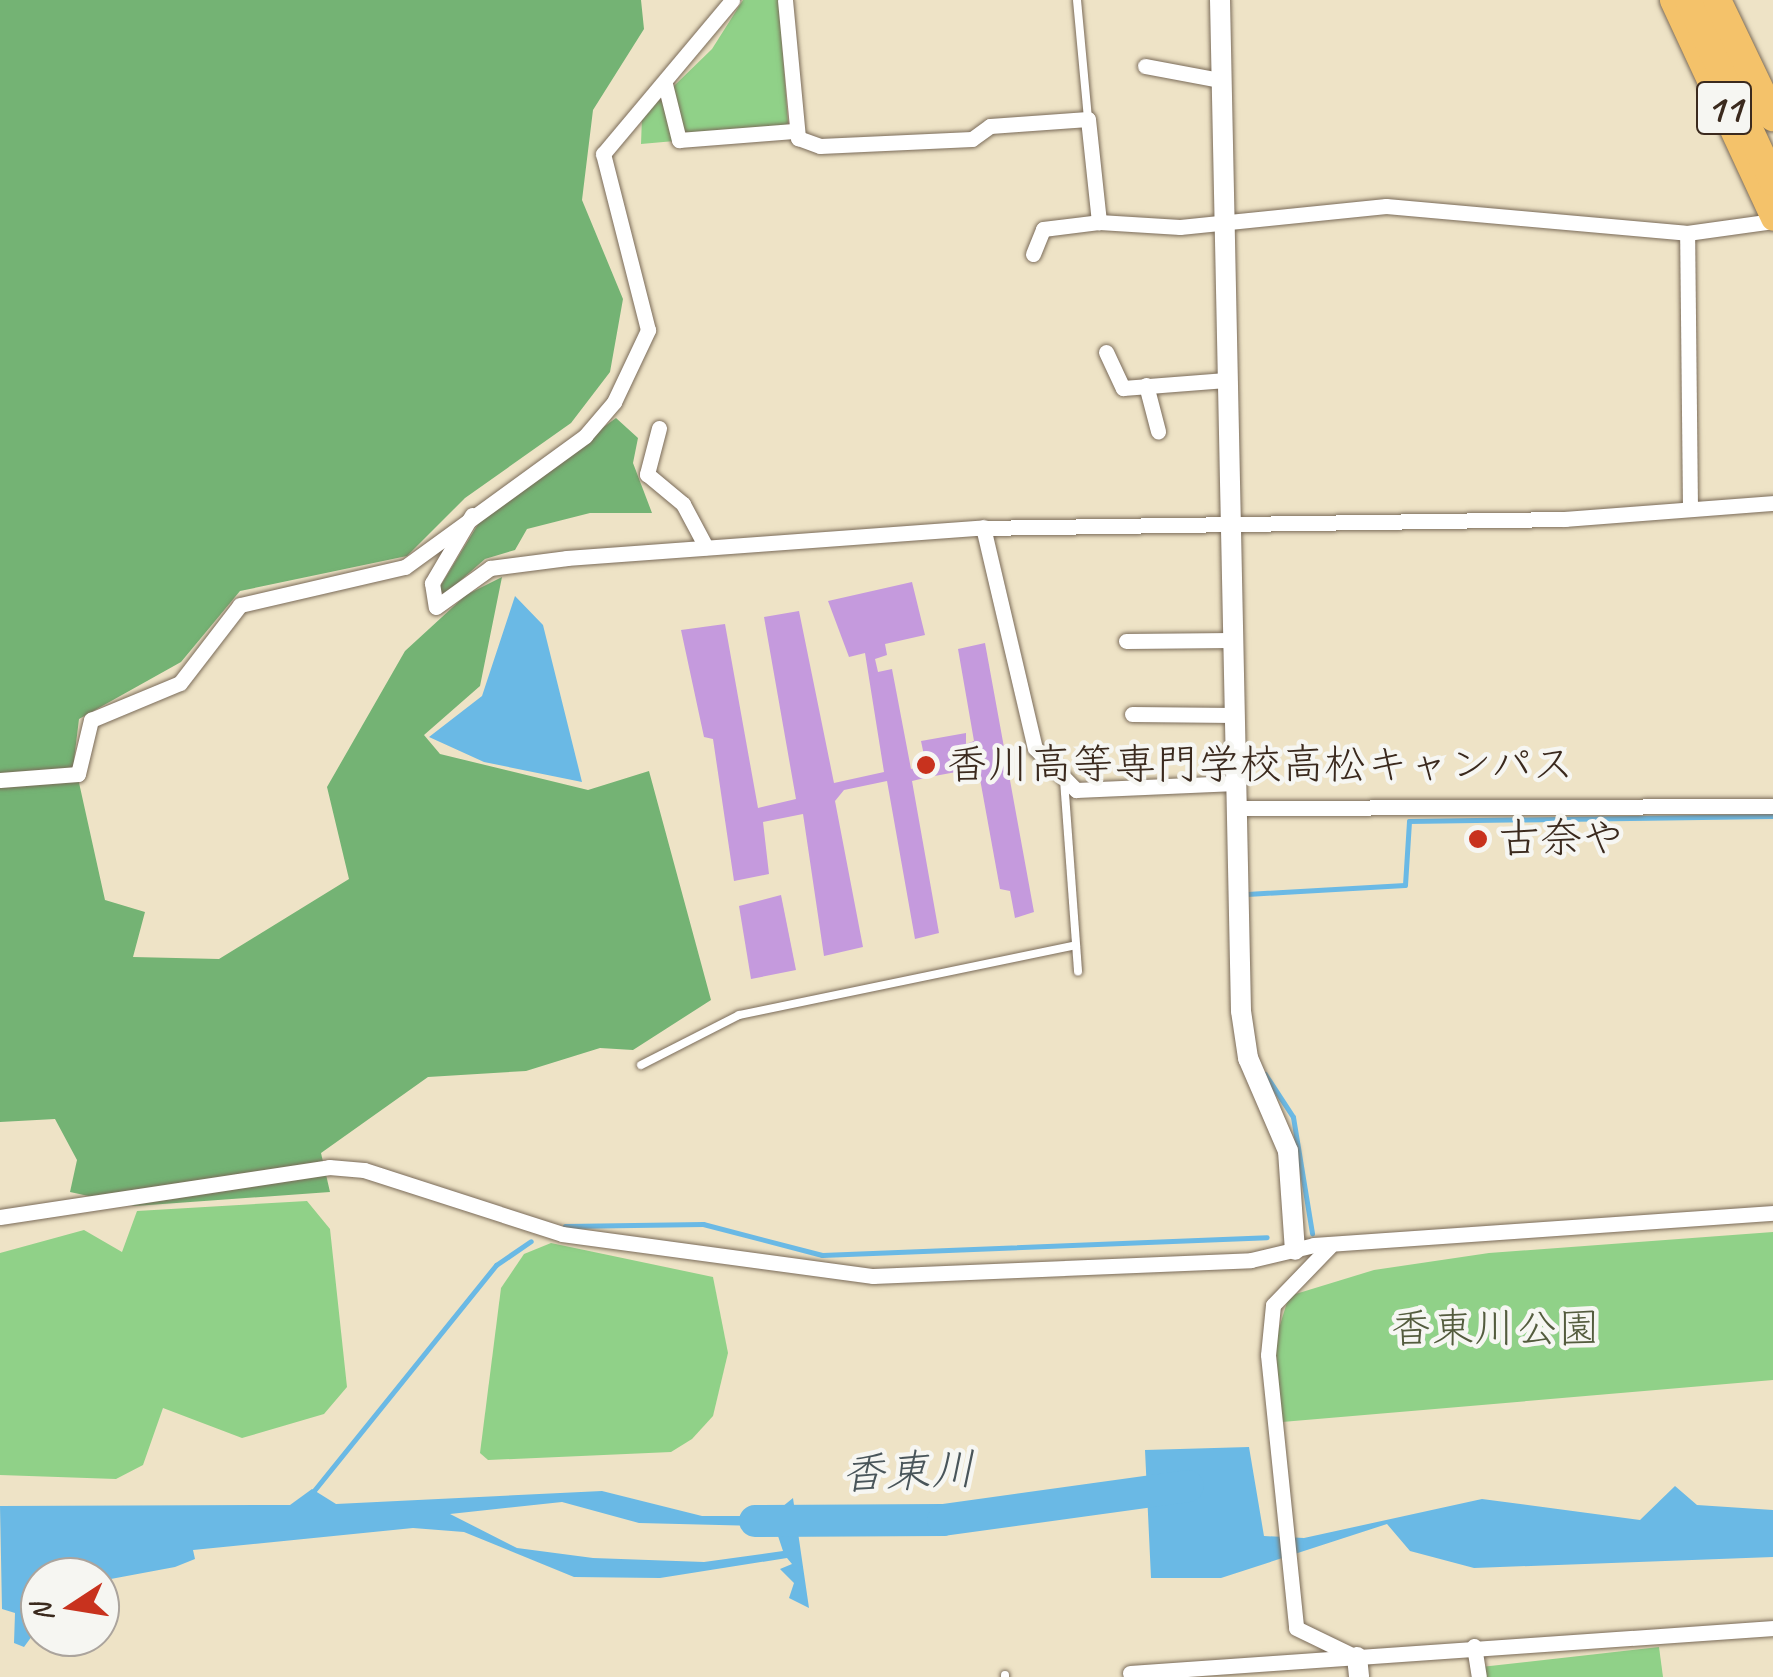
<!DOCTYPE html>
<html>
<head>
<meta charset="utf-8">
<style>
	body { margin:0 }
	#map { position:relative; width:1773px; height:1677px; overflow:hidden; background:#eee3c6; font-family:Caveat,"Klee One",sans-serif }
	div>[style] { position:absolute }
	.green>* { inset:0; background:#90d188 }
	.forest>* { inset:0; background:#74b374 }
	.water>* { inset:0; background:#6ab9e5 }
	.stream>* { height:5px; margin:-2.5px; padding:0 2.5px; transform-origin:2.5px; border-radius:2.5px; background:#6ab9e5 }
	.river>* { height:32px; margin:-16px; padding:0 16px; transform-origin:16px; border-radius:16px; background:#6ab9e5 }
	.building>* { inset:0; background:#c59add }
	.roads { filter:drop-shadow(0 0 2px #7a6b59) drop-shadow(0 0 2px #7a6b59) }
	.service>* { height:8px; margin:-4px; padding:0 4px; transform-origin:4px; border-radius:4px; background:#fff }
	.minor>* { height:15px; margin:-7.5px; padding:0 7.5px; transform-origin:7.5px; border-radius:7.5px; background:#fff }
	.tertiary>* { height:20px; margin:-10px; padding:0 10px; transform-origin:10px; border-radius:10px; background:#fff }
	.trunk>* { height:25px; margin:-12.5px; padding:0 12.5px; transform-origin:12.5px; border-radius:12.5px; background:#f4c26a }
	.motorway>* { height:28px; margin:-14px; padding:0 14px; transform-origin:14px; border-radius:14px; background:#f4c26a }
	.dots>* { width:28px; height:28px; translate:-50% -50%; box-sizing:border-box; border:5px solid #f6f6f2; border-radius:50% }
	span { translate:-50% -50%; white-space:nowrap; text-align:center; line-height:1.15; -webkit-text-stroke:9px #f6f6f2; paint-order:stroke }
	.shield-label span { padding:2px 8px; background:#f6f6f2; border:2px solid; border-radius:8px; -webkit-text-stroke-width:0 }
	.shield-label { font-size:40px; color:#3b2a1e; font-weight:700 }
	.poi-label { font-size:42px; color:#3b2a1e }
	.left { translate:0 -50%; text-align:left }
	.park-label { font-size:42px; color:#545c3e }
	.water-label { font-size:45px; color:#49555a; font-style:italic }
	.north { position:absolute; left:20px; top:1557px; width:100px; height:100px; box-sizing:border-box; background:#f6f6f2; border:2px solid #aba49d; border-radius:50%; rotate:258deg; font-size:28px; font-weight:700; line-height:40px; text-align:center; color:#3b2a1e }
	.north::after { content:''; display:block; margin:auto; width:35px; height:45px; background:#c8321e; clip-path:polygon(50% 0,100% 100%,50% 72%,0 100%) }
</style>
</head>
<body>
<div id="map">
	<div class="green">
		<i style="clip-path:polygon(743px 0,779px 0,788px 123px,776px 132px,641px 144px,642px 117px,712px 49px)"></i>
		<i style="clip-path:polygon(307px 1201px,330px 1229px,347px 1387px,324px 1414px,242px 1438px,163px 1408px,143px 1465px,116px 1479px,0 1475px,0 1253px,84px 1230px,122px 1252px,137px 1211px)"></i>
		<i style="clip-path:polygon(1773px 1232px,1773px 1380px,1282px 1422px,1275px 1341px,1289px 1296px,1374px 1270px,1489px 1253px)"></i>
		<i style="clip-path:polygon(551px 1243px,713px 1277px,728px 1353px,713px 1416px,692px 1439px,671px 1452px,488px 1460px,480px 1453px,501px 1288px,524px 1254px)"></i>
		<i style="clip-path:polygon(1659px 1647px,1663px 1677px,1483px 1677px,1481px 1667px)"></i>
	</div>
	<div class="forest">
		<i style="clip-path:polygon(0 0,641px 0,644px 29px,593px 110px,582px 200px,623px 299px,610px 372px,571px 423px,465px 498px,407px 556px,240px 591px,181px 662px,79px 719px,74px 760px,105px 900px,145px 912px,133px 957px,219px 959px,349px 879px,327px 787px,405px 651px,466px 595px,502px 577px,480px 686px,424px 735px,440px 754px,588px 790px,649px 771px,711px 1000px,633px 1050px,600px 1048px,526px 1071px,428px 1077px,321px 1153px,330px 1192px,135px 1206px,70px 1192px,77px 1160px,55px 1119px,0 1122px)"></i>
		<i style="clip-path:polygon(616px 418px,638px 438px,633px 463px,652px 513px,590px 513px,527px 529px,515px 550px,485px 559px,445px 594px,438px 590px,483px 516px)"></i>
	</div>
	<div class="water">
		<i style="clip-path:polygon(515px 596px,543px 625px,582px 782px,484px 762px,429px 737px,482px 696px)"></i>
		<i style="clip-path:polygon(1249px 1447px,1264px 1536px,1304px 1538px,1482px 1499px,1640px 1520px,1675px 1486px,1697px 1505px,1773px 1510px,1773px 1557px,1474px 1568px,1410px 1551px,1387px 1524px,1221px 1578px,1151px 1578px,1145px 1450px)"></i>
		<i style="clip-path:polygon(evenodd,312px 1489px,336px 1504px,602px 1491px,702px 1516px,771px 1516px,793px 1498px,809px 1608px,789px 1598px,794px 1583px,780px 1569px,792px 1564px,787px 1558px,660px 1578px,574px 1577px,464px 1532px,413px 1528px,193px 1550px,195px 1559px,175px 1567px,100px 1581px,40px 1577px,32px 1636px,24px 1647px,14px 1643px,15px 1613px,2px 1609px,0 1506px,290px 1505px,312px 1489px,562px 1502px,639px 1523px,759px 1526px,776px 1530px,783px 1551px,704px 1562px,593px 1558px,517px 1548px,450px 1514px,562px 1502px)"></i>
	</div>
	<div class="stream">
		<i style="left:1247px;top:894px;width:158px;rotate:-3.3deg"></i>
		<i style="left:1405px;top:885px;width:64px;rotate:-86.4deg"></i>
		<i style="left:1409px;top:821px;width:364px;rotate:-0.8deg"></i>
		<i style="left:1265px;top:1074px;width:51px;rotate:56.9deg"></i>
		<i style="left:1293px;top:1117px;width:118px;rotate:80.7deg"></i>
		<i style="left:565px;top:1226px;width:138px;rotate:-0.8deg"></i>
		<i style="left:703px;top:1224px;width:123px;rotate:14.6deg"></i>
		<i style="left:822px;top:1255px;width:445px;rotate:-2.3deg"></i>
		<i style="left:312px;top:1493px;width:293px;rotate:-51.1deg"></i>
		<i style="left:496px;top:1265px;width:42px;rotate:-34.4deg"></i>
	</div>
	<div class="river">
		<i style="left:755px;top:1521px;width:188px;rotate:-0.3deg"></i>
		<i style="left:943px;top:1520px;width:247px;rotate:-7.9deg"></i>
	</div>
	<div class="building">
		<i style="clip-path:polygon(912px 582px,925px 635px,885px 644px,887px 655px,875px 659px,878px 672px,892px 669px,911px 769px,926px 765px,921px 741px,966px 733px,966px 744px,974px 741px,958px 649px,985px 643px,1034px 912px,1015px 918px,1010px 891px,1000px 889px,978px 768px,929px 777px,912px 781px,939px 933px,915px 939px,887px 781px,844px 790px,835px 801px,863px 947px,824px 956px,803px 814px,763px 822px,769px 874px,734px 881px,713px 739px,704px 737px,681px 630px,725px 624px,758px 808px,796px 799px,764px 617px,799px 611px,834px 783px,884px 772px,865px 653px,849px 657px,828px 601px)"></i>
		<i style="clip-path:polygon(781px 895px,796px 970px,751px 979px,739px 906px)"></i>
	</div>
	<div class="roads">
		<div class="service">
			<i style="left:1077px;top:0;width:120px;rotate:84.7deg"></i>
			<i style="left:1064px;top:780px;width:192px;rotate:85.8deg"></i>
			<i style="left:641px;top:1065px;width:110px;rotate:-27deg"></i>
			<i style="left:739px;top:1015px;width:344px;rotate:-11.7deg"></i>
			<i style="left:1005px;top:1675px;width:2px;rotate:90deg"></i>
		</div>
		<div class="minor">
			<i style="left:785px;top:0;width:139px;rotate:84.6deg"></i>
			<i style="left:798px;top:138px;width:23px;rotate:20deg"></i>
			<i style="left:820px;top:146px;width:152px;rotate:-2.6deg"></i>
			<i style="left:972px;top:139px;width:22px;rotate:-36deg"></i>
			<i style="left:990px;top:126px;width:98px;rotate:-4.1deg"></i>
			<i style="left:1088px;top:119px;width:104px;rotate:83.9deg"></i>
			<i style="left:1099px;top:222px;width:81px;rotate:3.5deg"></i>
			<i style="left:1180px;top:227px;width:207px;rotate:-5.8deg"></i>
			<i style="left:1386px;top:206px;width:302px;rotate:5.1deg"></i>
			<i style="left:1145px;top:66px;width:76px;rotate:10.6deg"></i>
			<i style="left:665px;top:84px;width:58px;rotate:76deg"></i>
			<i style="left:679px;top:140px;width:115px;rotate:-4.5deg"></i>
			<i style="left:1033px;top:254px;width:27px;rotate:-68deg"></i>
			<i style="left:1043px;top:229px;width:56px;rotate:-7.1deg"></i>
			<i style="left:1106px;top:352px;width:40px;rotate:65deg"></i>
			<i style="left:1123px;top:388px;width:103px;rotate:-4.4deg"></i>
			<i style="left:1146px;top:385px;width:48px;rotate:75.4deg"></i>
			<i style="left:659px;top:428px;width:48px;rotate:104.6deg"></i>
			<i style="left:647px;top:474px;width:47px;rotate:39.8deg"></i>
			<i style="left:683px;top:504px;width:49px;rotate:61.9deg"></i>
			<i style="left:1690px;top:508px;width:275px;rotate:-90.6deg"></i>
			<i style="left:1687px;top:233px;width:87px;rotate:-7.9deg"></i>
			<i style="left:472px;top:515px;width:79px;rotate:120.5deg"></i>
			<i style="left:432px;top:583px;width:24px;rotate:81deg"></i>
			<i style="left:436px;top:607px;width:67px;rotate:-35.8deg"></i>
			<i style="left:490px;top:568px;width:78px;rotate:-7.4deg"></i>
			<i style="left:567px;top:558px;width:412px;rotate:-4.2deg"></i>
			<i style="left:978px;top:528px;width:587px;rotate:-0.88deg"></i>
			<i style="left:1565px;top:519px;width:209px;rotate:-4.4deg"></i>
			<i style="left:983px;top:527px;width:227px;rotate:76.8deg"></i>
			<i style="left:1035px;top:748px;width:59px;rotate:45.7deg"></i>
			<i style="left:1076px;top:790px;width:160px;rotate:-2.5deg"></i>
			<i style="left:1126px;top:641px;width:106px;rotate:-0.5deg"></i>
			<i style="left:1132px;top:714px;width:102px;rotate:0.6deg"></i>
			<i style="left:0;top:780px;width:78px;rotate:-4.4deg"></i>
			<i style="left:78px;top:774px;width:56px;rotate:-76.5deg"></i>
			<i style="left:91px;top:720px;width:96px;rotate:-22.6deg"></i>
			<i style="left:180px;top:683px;width:98px;rotate:-52.4deg"></i>
			<i style="left:240px;top:605px;width:169px;rotate:-13deg"></i>
			<i style="left:405px;top:567px;width:223px;rotate:-36deg"></i>
			<i style="left:585px;top:436px;width:45px;rotate:-49.5deg"></i>
			<i style="left:614px;top:402px;width:80px;rotate:-64.7deg"></i>
			<i style="left:648px;top:330px;width:182px;rotate:-104.3deg"></i>
			<i style="left:603px;top:154px;width:201px;rotate:-50deg"></i>
			<i style="left:1237px;top:808px;width:536px;rotate:-0.21deg"></i>
			<i style="left:0;top:1217px;width:333px;rotate:-8.6deg"></i>
			<i style="left:329px;top:1167px;width:35px;rotate:5deg"></i>
			<i style="left:364px;top:1170px;width:208px;rotate:17.9deg"></i>
			<i style="left:562px;top:1234px;width:314px;rotate:7.7deg"></i>
			<i style="left:873px;top:1276px;width:378px;rotate:-2.4deg"></i>
			<i style="left:1251px;top:1260px;width:65px;rotate:-13.4deg"></i>
			<i style="left:1314px;top:1245px;width:460px;rotate:-4deg"></i>
			<i style="left:1330px;top:1246px;width:82px;rotate:134deg"></i>
			<i style="left:1273px;top:1305px;width:50px;rotate:95.7deg"></i>
			<i style="left:1268px;top:1355px;width:274px;rotate:84.1deg"></i>
			<i style="left:1296px;top:1628px;width:62px;rotate:25.7deg"></i>
			<i style="left:1474px;top:1646px;width:31px;rotate:81deg"></i>
			<i style="left:1130px;top:1673px;width:645px;rotate:-4deg"></i>
		</div>
		<div class="tertiary">
			<i style="left:1220px;top:0;width:1011px;rotate:88.81deg"></i>
			<i style="left:1241px;top:1011px;width:48px;rotate:81.5deg"></i>
			<i style="left:1248px;top:1058px;width:101px;rotate:66.7deg"></i>
			<i style="left:1288px;top:1151px;width:99px;rotate:86deg"></i>
			<i style="left:1357px;top:1657px;width:20px;rotate:84deg"></i>
		</div>
		<div class="trunk">
			<i style="left:1672px;top:0;width:240px;rotate:65.1deg"></i>
		</div>
		<div class="motorway">
			<i style="left:1689px;top:0;width:200px;rotate:65.1deg"></i>
			<i style="left:1717px;top:0;width:130px;rotate:64.4deg"></i>
		</div>
	</div>
	<div class="dots">
		<i style="left:926px;top:765px;background:#c8321e"></i>
		<i style="left:1478px;top:839px;background:#c8321e"></i>
	</div>
	<div class="shield-label">
		<span style="left:1724px;top:108px">11</span>
	</div>
	<div class="poi-label">
		<span class="left" style="left:946px;top:765px">香川高等専門学校高松キャンパス</span>
		<span class="left" style="left:1498px;top:839px">古奈や</span>
	</div>
	<div class="park-label">
		<span style="left:1495px;top:1329px">香東川公園</span>
	</div>
	<div class="water-label">
		<span style="left:908px;top:1472px;rotate:-2deg">香東川</span>
	</div>
	<div class="north">N</div>
</div>
</body>
</html>
